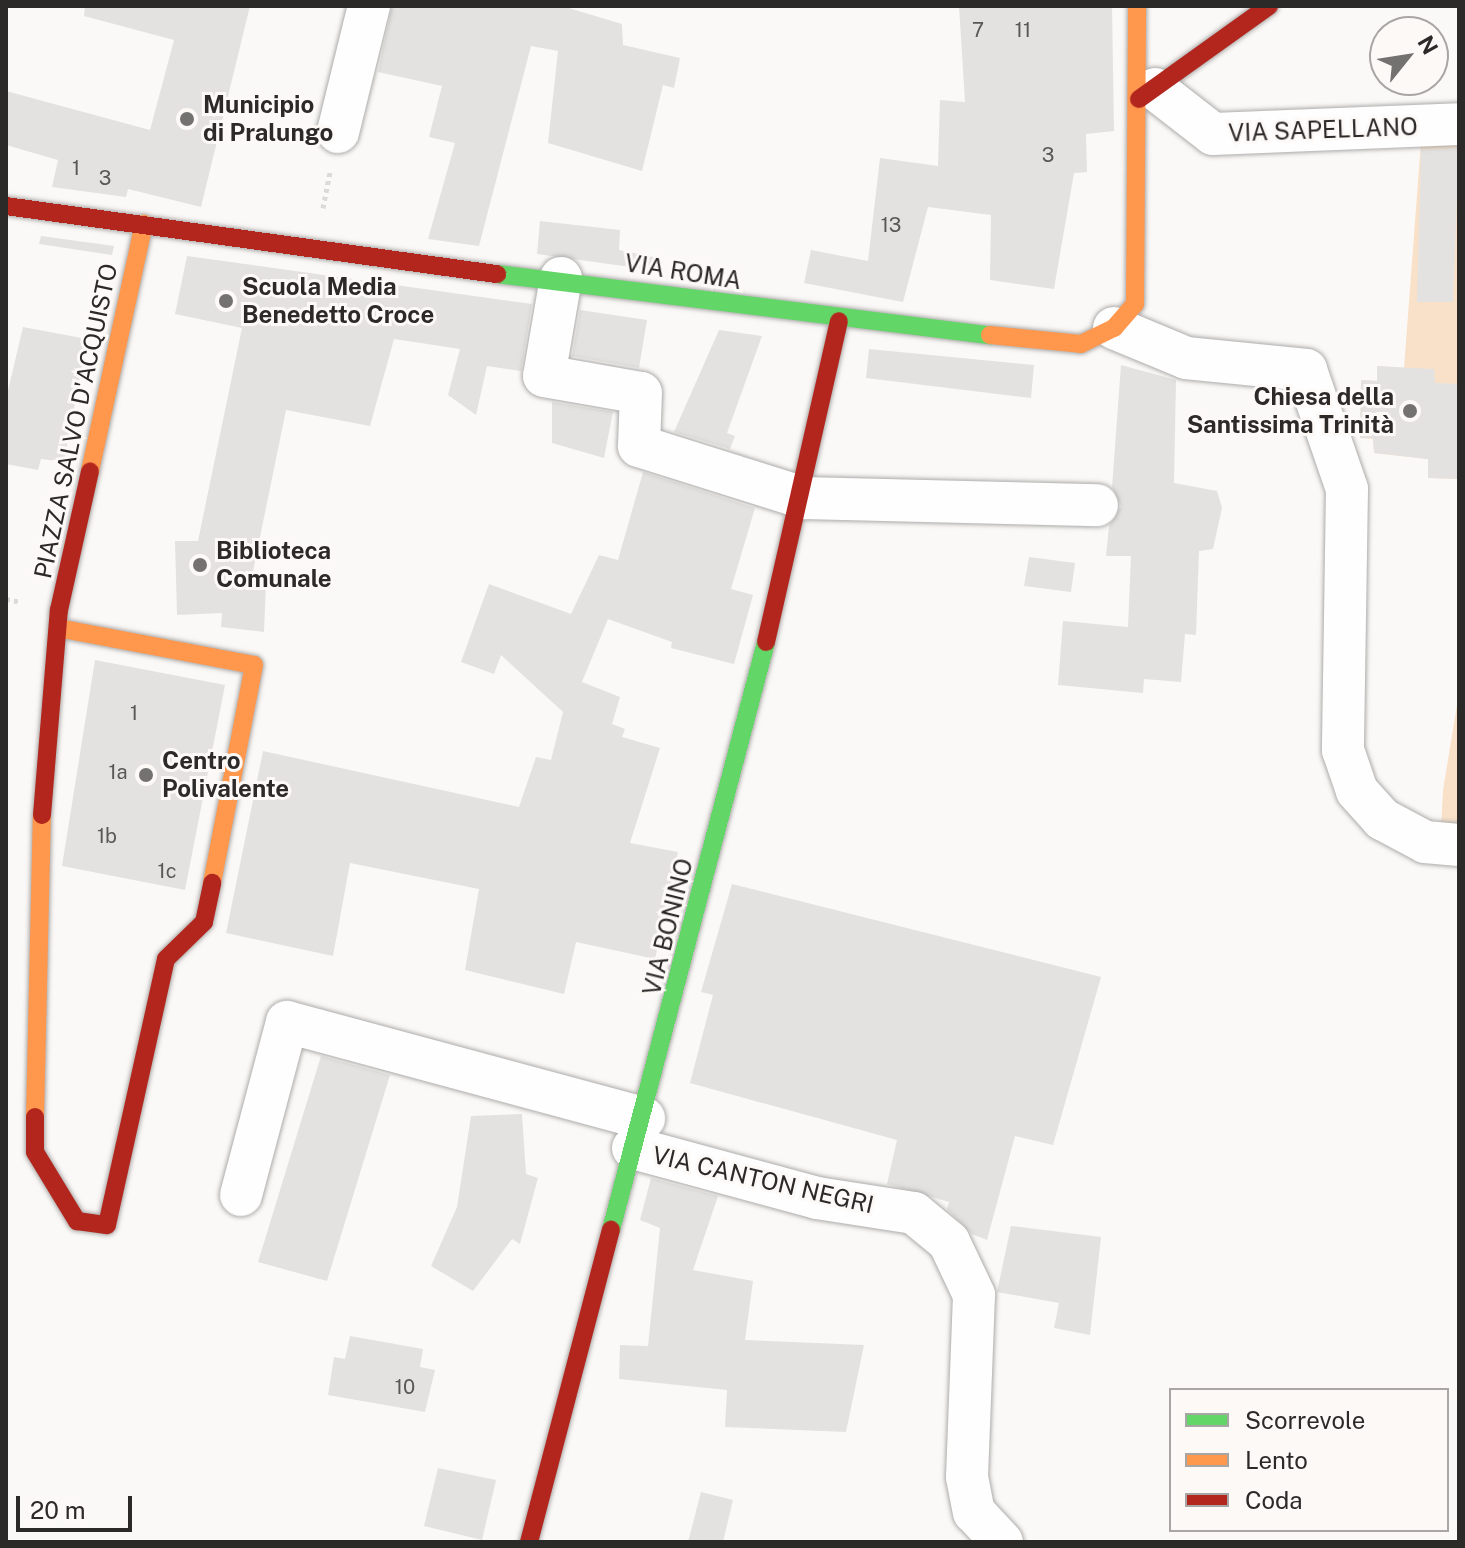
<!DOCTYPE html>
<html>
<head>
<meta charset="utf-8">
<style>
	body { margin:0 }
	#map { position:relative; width:1465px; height:1548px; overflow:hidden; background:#fbf9f7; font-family:"Public Sans",sans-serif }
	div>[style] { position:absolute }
	.green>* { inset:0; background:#f9e1c9 }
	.building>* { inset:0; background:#e3e2e0 }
	.path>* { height:5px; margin-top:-2.5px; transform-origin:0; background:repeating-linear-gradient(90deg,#dadad9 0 4px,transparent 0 8px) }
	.roads { filter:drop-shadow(0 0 2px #adacab) drop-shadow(0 0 2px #adacab) }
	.street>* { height:42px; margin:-21px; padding:0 21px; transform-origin:21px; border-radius:21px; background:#fefefe }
	.fast>* { height:18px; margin:-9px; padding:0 9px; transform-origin:9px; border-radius:9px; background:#63d668 }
	.slow>* { height:18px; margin:-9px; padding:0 9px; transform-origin:9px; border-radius:9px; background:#ff974d }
	.jam>* { height:18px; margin:-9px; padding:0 9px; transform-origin:9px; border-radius:9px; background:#b3261e }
	.dots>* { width:22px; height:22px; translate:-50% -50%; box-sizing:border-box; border:4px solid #fcf9f6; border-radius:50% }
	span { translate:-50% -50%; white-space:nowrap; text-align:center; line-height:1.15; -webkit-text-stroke:6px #fcf9f6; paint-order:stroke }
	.number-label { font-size:20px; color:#595857 }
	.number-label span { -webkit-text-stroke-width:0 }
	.poi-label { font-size:24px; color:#2b2a29; font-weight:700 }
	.left { translate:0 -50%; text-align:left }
	.right { translate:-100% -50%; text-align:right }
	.street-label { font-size:24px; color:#2b2a29 }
	.frame { position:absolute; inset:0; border:8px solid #2b2a29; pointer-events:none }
	.legend { position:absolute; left:1169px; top:1388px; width:280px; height:144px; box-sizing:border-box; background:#fcf9f6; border:2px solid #a8a6a4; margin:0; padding:10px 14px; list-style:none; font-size:24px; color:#2b2a29 }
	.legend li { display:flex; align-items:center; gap:16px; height:40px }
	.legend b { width:40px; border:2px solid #a8a6a4 }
	.north { position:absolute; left:1369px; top:16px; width:80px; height:80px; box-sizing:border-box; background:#fcf9f6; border:2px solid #a8a6a4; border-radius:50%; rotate:60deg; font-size:22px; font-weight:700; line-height:32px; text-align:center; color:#2b2a29 }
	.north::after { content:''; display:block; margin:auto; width:28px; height:36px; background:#747271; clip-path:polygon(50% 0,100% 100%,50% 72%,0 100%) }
	.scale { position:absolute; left:16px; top:1496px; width:116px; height:36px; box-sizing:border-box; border:4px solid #2b2a29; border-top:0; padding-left:10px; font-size:24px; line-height:28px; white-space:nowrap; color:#2b2a29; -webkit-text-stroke:6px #fcf9f6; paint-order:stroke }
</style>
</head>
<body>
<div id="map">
	<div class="green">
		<i style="clip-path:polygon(1459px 141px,1459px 479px,1428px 478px,1428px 459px,1374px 453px,1373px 439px,1360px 438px,1361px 380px,1377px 381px,1377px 366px,1404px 368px,1421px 142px)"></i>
		<i style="clip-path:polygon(1459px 693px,1459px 828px,1441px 827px,1443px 790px)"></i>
	</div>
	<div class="building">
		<i style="clip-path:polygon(85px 6px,250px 6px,201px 207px,128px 189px,126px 197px,52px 187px,58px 160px,6px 145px,6px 91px,150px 130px,174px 40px,84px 16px)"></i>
		<i style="clip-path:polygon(392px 6px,562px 6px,622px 24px,623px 45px,680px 58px,674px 88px,663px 85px,642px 171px,548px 143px,558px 51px,531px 46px,479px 246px,428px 239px,455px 143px,429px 137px,442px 86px,378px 72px)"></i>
		<i style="clip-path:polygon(959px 6px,1112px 6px,1114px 131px,1086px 134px,1087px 172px,1074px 173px,1054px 289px,990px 280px,991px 215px,928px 207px,903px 302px,804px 283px,811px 250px,868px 261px,880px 158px,938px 166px,940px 100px,965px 102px)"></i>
		<i style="clip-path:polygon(1459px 148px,1453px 302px,1417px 302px,1421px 150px)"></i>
		<i style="clip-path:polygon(540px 221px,620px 230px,619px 250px,653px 257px,652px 270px,537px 254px)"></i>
		<i style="clip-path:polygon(41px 236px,114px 246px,112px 255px,39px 244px)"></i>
		<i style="clip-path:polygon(187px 256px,532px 304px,521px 371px,487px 366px,476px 415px,448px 395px,460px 349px,394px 339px,370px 426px,286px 410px,251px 581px,266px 582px,264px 632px,221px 627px,222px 613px,177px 615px,175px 541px,198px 541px,242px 328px,175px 314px)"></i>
		<i style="clip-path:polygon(580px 310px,647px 320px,639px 368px,572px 356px)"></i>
		<i style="clip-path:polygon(23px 327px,87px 339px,64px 462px,41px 459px,38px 470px,6px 464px,6px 399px)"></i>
		<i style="clip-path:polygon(719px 330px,762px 336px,727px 433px,735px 436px,730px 449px,674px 432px)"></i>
		<i style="clip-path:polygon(869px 349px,1034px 365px,1031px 398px,866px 378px)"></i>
		<i style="clip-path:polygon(1121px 365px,1176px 380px,1174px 483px,1217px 491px,1222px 508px,1213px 549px,1199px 551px,1196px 635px,1185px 634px,1181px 682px,1144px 679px,1143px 693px,1058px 685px,1063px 621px,1128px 627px,1131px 556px,1106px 556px,1109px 526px,1121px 506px,1112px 487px)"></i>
		<i style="clip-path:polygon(1377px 366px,1434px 369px,1435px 383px,1459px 384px,1459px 479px,1428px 478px,1428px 459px,1374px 453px,1373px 438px,1360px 438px,1361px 380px,1377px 381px)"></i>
		<i style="clip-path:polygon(552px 402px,613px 412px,604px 458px,552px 443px)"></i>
		<i style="clip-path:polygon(643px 472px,755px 508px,731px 589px,753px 595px,734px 664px,671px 648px,672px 642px,608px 619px,582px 682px,620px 697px,612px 724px,625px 729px,622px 737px,660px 748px,630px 843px,678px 852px,655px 959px,576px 942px,564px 994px,465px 970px,479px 889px,350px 863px,333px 956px,226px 933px,263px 751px,519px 807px,536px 757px,551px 760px,563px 712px,501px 655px,494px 674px,461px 662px,489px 584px,571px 614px,599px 555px,618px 560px)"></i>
		<i style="clip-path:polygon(1029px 557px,1075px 563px,1071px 592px,1024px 586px)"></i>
		<i style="clip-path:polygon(95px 660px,225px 685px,185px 890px,62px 866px)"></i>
		<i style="clip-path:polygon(732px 884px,1101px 977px,1053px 1145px,1015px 1136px,987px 1240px,972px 1234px,947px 1209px,949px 1202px,887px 1184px,897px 1140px,690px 1083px,713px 995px,701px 992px)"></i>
		<i style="clip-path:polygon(321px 1056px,390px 1075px,327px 1281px,258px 1262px)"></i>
		<i style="clip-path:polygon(522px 1114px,526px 1174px,538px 1178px,520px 1244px,512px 1239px,473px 1291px,431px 1266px,457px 1207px,471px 1116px)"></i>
		<i style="clip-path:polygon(651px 1178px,718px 1196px,693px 1270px,753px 1281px,745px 1340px,864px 1345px,846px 1432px,725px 1427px,727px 1390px,619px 1379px,620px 1345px,648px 1346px,660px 1228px,640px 1220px)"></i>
		<i style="clip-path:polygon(1011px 1226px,1101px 1237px,1090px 1335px,1054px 1328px,1059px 1303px,997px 1292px)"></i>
		<i style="clip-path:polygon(350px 1336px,423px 1349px,420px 1367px,435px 1370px,425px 1412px,328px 1395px,334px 1357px,345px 1359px)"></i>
		<i style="clip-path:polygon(438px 1468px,496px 1480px,482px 1540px,424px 1526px)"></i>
		<i style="clip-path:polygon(701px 1492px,733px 1500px,723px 1542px,688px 1542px)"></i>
	</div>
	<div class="path">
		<i style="left:323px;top:208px;width:38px;rotate:-79deg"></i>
		<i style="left:6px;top:599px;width:15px;rotate:11deg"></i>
	</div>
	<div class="roads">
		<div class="street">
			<i style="left:1155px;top:89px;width:73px;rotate:37.8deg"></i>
			<i style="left:1213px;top:134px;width:246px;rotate:-2.3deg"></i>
			<i style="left:338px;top:132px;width:130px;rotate:-76.2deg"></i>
			<i style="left:561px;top:278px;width:99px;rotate:99.8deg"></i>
			<i style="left:544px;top:376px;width:98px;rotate:9.9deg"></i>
			<i style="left:641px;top:393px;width:53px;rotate:92.2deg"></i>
			<i style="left:639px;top:446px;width:173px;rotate:17.5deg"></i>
			<i style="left:804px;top:498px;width:293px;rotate:1.4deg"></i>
			<i style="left:1114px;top:328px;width:78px;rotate:22.6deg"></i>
			<i style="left:1186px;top:358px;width:121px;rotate:5.7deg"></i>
			<i style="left:1306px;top:370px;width:126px;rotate:71deg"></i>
			<i style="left:1347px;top:489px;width:261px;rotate:90.9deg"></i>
			<i style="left:1343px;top:750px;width:43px;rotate:71.1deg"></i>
			<i style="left:1357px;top:791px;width:38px;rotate:48deg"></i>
			<i style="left:1382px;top:819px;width:49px;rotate:28.1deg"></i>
			<i style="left:1425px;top:842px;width:34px;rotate:5deg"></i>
			<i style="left:633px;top:1148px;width:191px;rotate:15.2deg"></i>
			<i style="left:817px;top:1198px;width:98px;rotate:8.8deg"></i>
			<i style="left:914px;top:1213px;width:45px;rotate:39.6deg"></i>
			<i style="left:949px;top:1242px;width:59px;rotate:64.7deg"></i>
			<i style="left:974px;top:1295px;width:182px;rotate:92.2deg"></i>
			<i style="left:967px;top:1477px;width:36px;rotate:79deg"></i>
			<i style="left:974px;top:1512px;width:41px;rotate:47deg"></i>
			<i style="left:241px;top:1195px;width:179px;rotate:-75.1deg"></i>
			<i style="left:287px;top:1022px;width:370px;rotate:15.1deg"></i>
		</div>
		<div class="fast">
			<i style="left:497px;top:274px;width:497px;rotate:7.1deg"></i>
			<i style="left:611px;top:1230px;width:608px;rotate:-75.23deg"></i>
		</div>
		<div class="slow">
			<i style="left:990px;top:335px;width:91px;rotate:5.6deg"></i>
			<i style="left:1081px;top:344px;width:37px;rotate:-26deg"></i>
			<i style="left:1114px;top:328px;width:32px;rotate:-49deg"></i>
			<i style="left:1135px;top:304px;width:298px;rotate:-89.6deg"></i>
			<i style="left:90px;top:471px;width:253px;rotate:-77.7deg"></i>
			<i style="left:58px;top:628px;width:199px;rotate:10.7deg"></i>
			<i style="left:254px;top:665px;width:222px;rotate:100.9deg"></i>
			<i style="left:35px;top:1117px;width:302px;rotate:-88.7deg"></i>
		</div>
		<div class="jam">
			<i style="left:1139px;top:99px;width:160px;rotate:-35.6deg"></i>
			<i style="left:6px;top:206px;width:496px;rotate:7.9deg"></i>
			<i style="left:766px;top:642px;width:329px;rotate:-77.2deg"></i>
			<i style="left:42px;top:815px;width:206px;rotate:-85.3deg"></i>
			<i style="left:59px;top:610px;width:142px;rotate:-77.4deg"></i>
			<i style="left:35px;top:1117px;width:35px;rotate:90deg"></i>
			<i style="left:35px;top:1152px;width:81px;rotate:58.7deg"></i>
			<i style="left:77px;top:1221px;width:30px;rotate:8deg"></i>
			<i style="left:107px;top:1225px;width:272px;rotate:-77.5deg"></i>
			<i style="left:166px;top:959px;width:53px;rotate:-44.2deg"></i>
			<i style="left:204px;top:922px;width:40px;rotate:-78deg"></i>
			<i style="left:529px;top:1542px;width:323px;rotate:-75.3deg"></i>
		</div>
	</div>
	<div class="dots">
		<i style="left:187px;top:119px;background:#747271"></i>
		<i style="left:226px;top:301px;background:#747271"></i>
		<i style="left:1410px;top:411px;background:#747271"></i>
		<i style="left:200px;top:565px;background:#747271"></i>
		<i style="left:146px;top:775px;background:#747271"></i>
	</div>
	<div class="number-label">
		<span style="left:978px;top:30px">7</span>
		<span style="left:1023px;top:30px">11</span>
		<span style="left:1048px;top:155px">3</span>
		<span style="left:76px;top:168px">1</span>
		<span style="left:105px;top:178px">3</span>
		<span style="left:891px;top:225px">13</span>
		<span style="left:134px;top:713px">1</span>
		<span style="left:118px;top:772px">1a</span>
		<span style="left:107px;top:836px">1b</span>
		<span style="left:167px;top:871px">1c</span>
		<span style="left:405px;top:1387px">10</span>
	</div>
	<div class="poi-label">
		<span class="left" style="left:203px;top:119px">Municipio<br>di Pralungo</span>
		<span class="left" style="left:242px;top:301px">Scuola Media<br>Benedetto Croce</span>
		<span class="right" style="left:1394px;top:411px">Chiesa della<br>Santissima Trinità</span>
		<span class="left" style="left:216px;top:565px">Biblioteca<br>Comunale</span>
		<span class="left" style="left:162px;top:775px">Centro<br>Polivalente</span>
	</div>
	<div class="street-label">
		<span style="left:1323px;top:130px;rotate:-2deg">VIA SAPELLANO</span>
		<span style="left:683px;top:272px;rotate:9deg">VIA ROMA</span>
		<span style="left:76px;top:421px;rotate:-78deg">PIAZZA SALVO D'ACQUISTO</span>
		<span style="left:668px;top:927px;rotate:-76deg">VIA BONINO</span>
		<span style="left:763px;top:1180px;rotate:13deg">VIA CANTON NEGRI</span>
	</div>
	<div class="frame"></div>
	<ul class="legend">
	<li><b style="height:10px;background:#63d668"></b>Scorrevole</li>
	<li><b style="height:10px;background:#ff974d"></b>Lento</li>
	<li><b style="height:10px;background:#b3261e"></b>Coda</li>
	</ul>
	<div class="north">N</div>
	<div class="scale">20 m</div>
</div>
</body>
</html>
